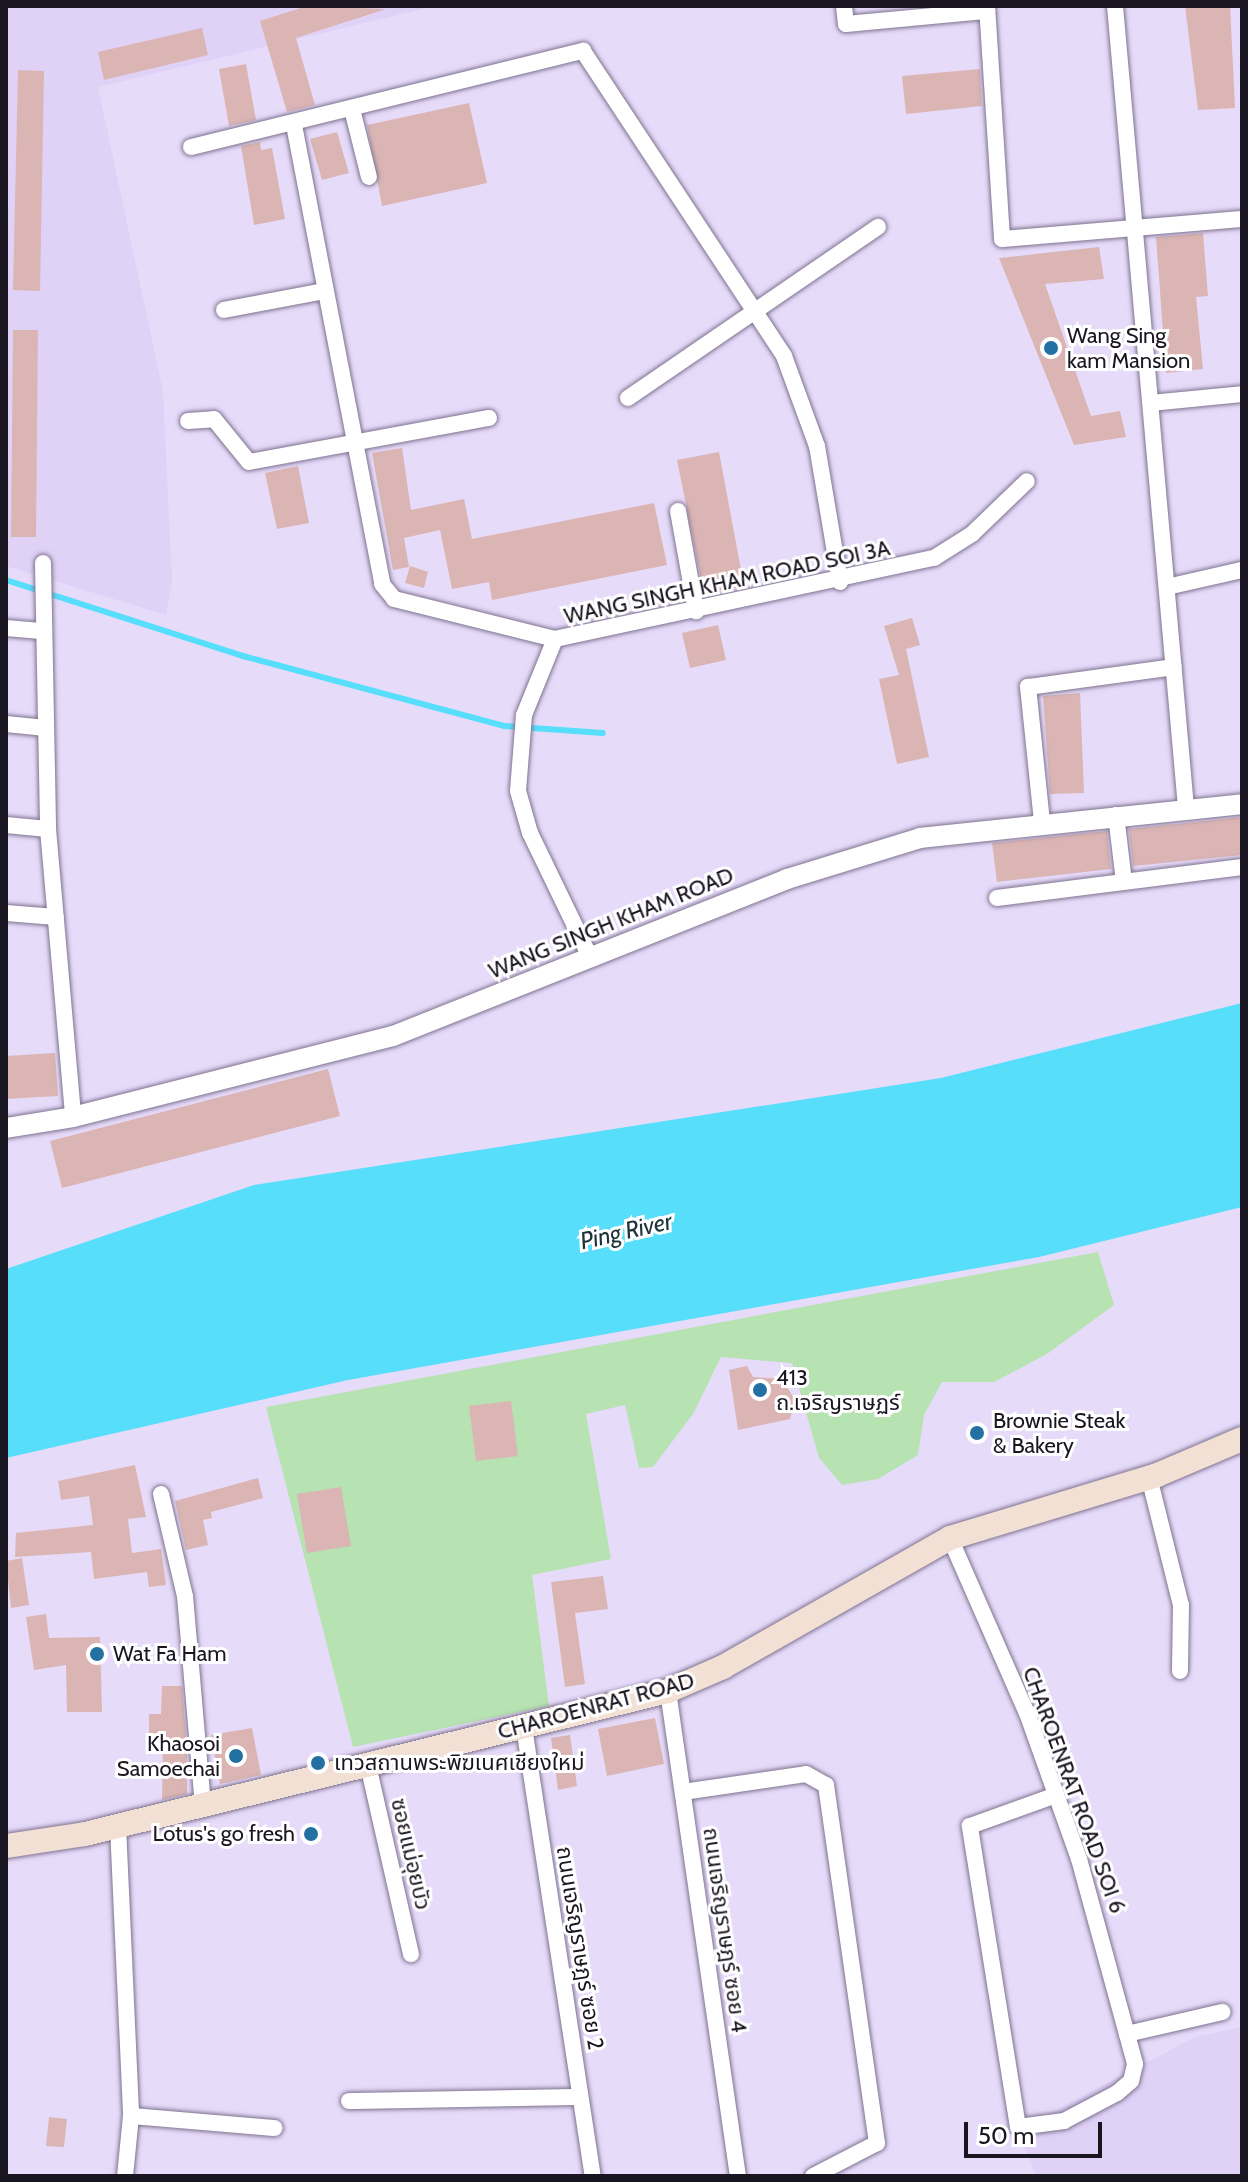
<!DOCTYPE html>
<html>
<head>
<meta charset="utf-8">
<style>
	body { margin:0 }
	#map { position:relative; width:1248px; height:2182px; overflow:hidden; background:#e7dbfa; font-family:Cabin,"Noto Sans Thai",sans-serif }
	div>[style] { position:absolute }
	.built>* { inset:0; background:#e0d1f7 }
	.green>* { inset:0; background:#b7e2b2 }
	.water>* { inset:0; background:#57defa }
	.stream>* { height:6px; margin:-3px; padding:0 3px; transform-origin:3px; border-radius:3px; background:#57defa }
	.building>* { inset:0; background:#dbb5b4 }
	.roads { filter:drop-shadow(0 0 2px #7e738f) drop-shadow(0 0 2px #7e738f) }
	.minor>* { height:16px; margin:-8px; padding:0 8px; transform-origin:8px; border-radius:8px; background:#fff }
	.tertiary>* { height:20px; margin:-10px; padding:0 10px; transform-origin:10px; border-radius:10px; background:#fff }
	.secondary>* { height:24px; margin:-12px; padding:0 12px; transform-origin:12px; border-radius:12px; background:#f2e0d4 }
	.dots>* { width:22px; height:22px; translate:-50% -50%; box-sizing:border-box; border:4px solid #fff; border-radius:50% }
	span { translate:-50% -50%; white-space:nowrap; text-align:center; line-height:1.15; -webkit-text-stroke:6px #fff; paint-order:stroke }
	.poi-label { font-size:22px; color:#1a1621 }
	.left { translate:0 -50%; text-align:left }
	.right { translate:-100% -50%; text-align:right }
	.street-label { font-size:22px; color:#1a1621 }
	.water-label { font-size:24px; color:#1c3338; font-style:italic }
	.frame { position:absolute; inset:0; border:8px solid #1a1621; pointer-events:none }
	.scale { position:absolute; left:964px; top:2122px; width:138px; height:36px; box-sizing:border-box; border:4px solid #1a1621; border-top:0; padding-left:10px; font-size:24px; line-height:28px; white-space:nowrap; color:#1a1621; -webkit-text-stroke:6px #fff; paint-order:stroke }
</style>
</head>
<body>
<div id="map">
	<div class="built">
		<i style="clip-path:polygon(6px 6px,435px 6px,98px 87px,163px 391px,172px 580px,166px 615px,6px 566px)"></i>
		<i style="clip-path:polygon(1242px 2027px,1242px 2176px,1036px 2176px,1017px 2131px,1195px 2037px)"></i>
	</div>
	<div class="green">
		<i style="clip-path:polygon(1098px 1252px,1114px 1305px,1047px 1354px,994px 1382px,942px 1382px,924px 1415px,918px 1455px,878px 1479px,842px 1485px,819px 1458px,792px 1363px,721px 1357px,693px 1414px,653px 1467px,639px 1468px,625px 1405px,586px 1414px,611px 1559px,532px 1575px,549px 1706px,353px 1747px,266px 1407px)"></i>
	</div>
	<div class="water">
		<i style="clip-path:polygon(1242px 1003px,1242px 1207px,1039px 1257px,348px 1380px,6px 1458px,6px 1269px,254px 1185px,941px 1078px)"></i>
	</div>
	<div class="stream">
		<i style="left:6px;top:580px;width:29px;rotate:18deg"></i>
		<i style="left:53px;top:595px;width:200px;rotate:17.8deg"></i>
		<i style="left:243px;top:656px;width:271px;rotate:15deg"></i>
		<i style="left:505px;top:726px;width:98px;rotate:4.1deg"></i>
	</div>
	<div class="building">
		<i style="clip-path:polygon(307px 6px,386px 9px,296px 38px,315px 105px,287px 112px,260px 21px)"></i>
		<i style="clip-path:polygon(1185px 6px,1230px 6px,1235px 108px,1198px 110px)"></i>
		<i style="clip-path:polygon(202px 28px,208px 55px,104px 80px,98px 52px)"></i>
		<i style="clip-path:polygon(246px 64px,256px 120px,229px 126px,219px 69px)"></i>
		<i style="clip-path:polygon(980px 69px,982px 106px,906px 114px,902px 76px)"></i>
		<i style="clip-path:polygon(18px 70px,44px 71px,40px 291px,13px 290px)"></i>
		<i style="clip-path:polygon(469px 103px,487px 183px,382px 206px,367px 125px)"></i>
		<i style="clip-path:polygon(337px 132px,349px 173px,322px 180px,310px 139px)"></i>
		<i style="clip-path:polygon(260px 142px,261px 150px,272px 148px,285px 219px,254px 225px,241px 146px)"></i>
		<i style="clip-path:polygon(1203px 233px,1208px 296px,1196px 297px,1203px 369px,1166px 373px,1156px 237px)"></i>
		<i style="clip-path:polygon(1099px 247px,1104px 279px,1045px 284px,1091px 416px,1120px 411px,1126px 437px,1074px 445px,999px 258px)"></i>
		<i style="clip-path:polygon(13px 330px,38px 330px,36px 537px,11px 537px)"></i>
		<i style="clip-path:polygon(402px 448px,411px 510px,464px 499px,472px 539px,654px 503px,667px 565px,492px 600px,489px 582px,452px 589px,440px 530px,404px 538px,409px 567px,393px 570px,372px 453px)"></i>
		<i style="clip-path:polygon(719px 452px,744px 586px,704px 594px,677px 460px)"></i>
		<i style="clip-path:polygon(298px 466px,309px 523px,277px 529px,265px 473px)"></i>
		<i style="clip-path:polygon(410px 566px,428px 572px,424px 588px,405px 583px)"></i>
		<i style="clip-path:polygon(912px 618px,920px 645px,906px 649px,929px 757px,897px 764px,879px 679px,899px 675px,884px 626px)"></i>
		<i style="clip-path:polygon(718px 625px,726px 660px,690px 668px,682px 633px)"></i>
		<i style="clip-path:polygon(1080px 693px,1084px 793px,1050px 794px,1043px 696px)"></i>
		<i style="clip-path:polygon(1242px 817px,1242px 855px,1133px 866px,1129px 829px)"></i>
		<i style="clip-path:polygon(1107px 831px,1111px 869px,997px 882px,992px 843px)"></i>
		<i style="clip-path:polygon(55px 1053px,58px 1096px,6px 1099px,6px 1056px)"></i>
		<i style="clip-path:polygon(328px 1069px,340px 1116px,62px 1188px,50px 1141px)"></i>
		<i style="clip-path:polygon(747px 1366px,753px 1377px,782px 1379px,795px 1400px,790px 1419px,738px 1430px,729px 1370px)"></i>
		<i style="clip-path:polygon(511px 1401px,518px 1456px,476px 1461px,469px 1406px)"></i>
		<i style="clip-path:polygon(135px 1465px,146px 1517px,128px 1519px,132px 1553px,161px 1549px,166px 1585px,149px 1587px,147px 1572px,94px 1579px,91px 1552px,15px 1557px,16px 1533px,93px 1525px,89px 1496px,61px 1500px,58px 1481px)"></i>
		<i style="clip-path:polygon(258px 1478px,263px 1498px,211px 1512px,212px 1518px,203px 1520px,208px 1545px,186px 1550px,175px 1501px)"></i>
		<i style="clip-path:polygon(341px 1487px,351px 1546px,307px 1553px,297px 1494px)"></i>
		<i style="clip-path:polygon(22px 1558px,29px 1605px,11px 1608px,6px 1561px)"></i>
		<i style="clip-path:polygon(603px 1576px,608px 1609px,575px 1613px,585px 1684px,565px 1687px,551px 1582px)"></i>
		<i style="clip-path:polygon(46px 1614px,49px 1638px,100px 1637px,102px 1712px,67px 1712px,66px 1665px,34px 1670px,26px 1617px)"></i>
		<i style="clip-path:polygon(162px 1686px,182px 1686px,187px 1750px,187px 1794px,162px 1800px,163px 1737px,149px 1737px,149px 1714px,161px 1714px)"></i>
		<i style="clip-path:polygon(655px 1718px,664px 1764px,607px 1776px,598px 1729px)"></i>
		<i style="clip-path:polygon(252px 1728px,261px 1775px,220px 1784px,211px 1735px)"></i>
		<i style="clip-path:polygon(570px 1735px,577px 1786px,558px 1790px,551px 1738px)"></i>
		<i style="clip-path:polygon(49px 2117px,67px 2119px,64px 2147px,46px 2146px)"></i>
	</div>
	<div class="roads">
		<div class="minor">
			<i style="left:844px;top:6px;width:18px;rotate:84deg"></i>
			<i style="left:846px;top:24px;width:142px;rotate:-5.3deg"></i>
			<i style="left:987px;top:6px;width:233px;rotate:86.3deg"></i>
			<i style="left:1002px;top:239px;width:241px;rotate:-4.8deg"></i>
			<i style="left:1115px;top:6px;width:805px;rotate:84.94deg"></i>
			<i style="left:352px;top:109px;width:70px;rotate:76deg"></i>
			<i style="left:294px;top:125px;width:467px;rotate:79.1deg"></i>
			<i style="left:382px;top:584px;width:19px;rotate:51deg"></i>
			<i style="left:394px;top:599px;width:166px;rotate:14deg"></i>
			<i style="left:191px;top:147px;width:404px;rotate:-13.8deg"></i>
			<i style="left:583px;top:51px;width:365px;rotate:56.6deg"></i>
			<i style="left:784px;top:356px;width:96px;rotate:69.9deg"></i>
			<i style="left:817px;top:446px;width:138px;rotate:80.4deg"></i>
			<i style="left:224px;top:310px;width:103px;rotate:-10.7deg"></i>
			<i style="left:628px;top:398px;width:303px;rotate:-34.4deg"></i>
			<i style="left:1151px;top:403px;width:91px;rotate:-5.6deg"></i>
			<i style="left:188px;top:421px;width:26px;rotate:-4deg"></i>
			<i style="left:214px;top:419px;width:55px;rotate:50.9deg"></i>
			<i style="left:249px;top:462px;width:244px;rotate:-10.4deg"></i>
			<i style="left:678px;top:511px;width:102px;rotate:79.8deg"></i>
			<i style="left:43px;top:563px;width:266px;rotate:88.9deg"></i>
			<i style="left:48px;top:829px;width:289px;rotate:85deg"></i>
			<i style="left:1167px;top:587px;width:77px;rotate:-12.8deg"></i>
			<i style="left:6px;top:628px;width:38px;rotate:5deg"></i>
			<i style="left:6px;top:724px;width:40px;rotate:5.7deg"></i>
			<i style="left:1116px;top:815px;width:67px;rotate:83.2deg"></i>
			<i style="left:1042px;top:822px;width:136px;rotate:-95.9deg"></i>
			<i style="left:1028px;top:687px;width:147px;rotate:-7.8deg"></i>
			<i style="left:6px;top:825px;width:42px;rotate:5.4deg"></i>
			<i style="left:997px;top:898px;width:247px;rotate:-7.2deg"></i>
			<i style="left:6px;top:913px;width:50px;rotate:4.6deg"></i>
			<i style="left:590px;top:957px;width:138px;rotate:-115.8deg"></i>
			<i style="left:530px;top:833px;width:44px;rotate:-105.9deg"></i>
			<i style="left:518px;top:791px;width:76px;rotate:-85.5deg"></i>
			<i style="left:524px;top:715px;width:82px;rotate:-67.8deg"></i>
			<i style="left:555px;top:639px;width:388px;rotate:-12.1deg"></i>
			<i style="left:934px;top:558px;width:45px;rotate:-32.3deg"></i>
			<i style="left:972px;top:534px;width:76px;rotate:-43.9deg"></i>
			<i style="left:1149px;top:1477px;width:132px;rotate:76deg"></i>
			<i style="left:1181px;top:1605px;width:66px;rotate:90.9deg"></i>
			<i style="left:161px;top:1494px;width:105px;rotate:76.8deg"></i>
			<i style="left:185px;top:1596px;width:209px;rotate:85.1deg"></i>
			<i style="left:950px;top:1538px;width:191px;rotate:66.3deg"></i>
			<i style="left:1027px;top:1713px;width:155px;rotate:70.4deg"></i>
			<i style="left:1079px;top:1859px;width:213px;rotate:74.7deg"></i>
			<i style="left:1135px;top:2064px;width:17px;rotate:103deg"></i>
			<i style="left:1131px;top:2081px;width:18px;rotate:139deg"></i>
			<i style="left:1117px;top:2093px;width:60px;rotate:152.2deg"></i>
			<i style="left:1064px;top:2121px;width:46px;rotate:172.6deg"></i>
			<i style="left:1018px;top:2127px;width:305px;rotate:-99.1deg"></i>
			<i style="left:970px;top:1826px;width:91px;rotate:-19.8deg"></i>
			<i style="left:668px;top:1691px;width:490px;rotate:81.8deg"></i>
			<i style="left:524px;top:1727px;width:454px;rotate:81.3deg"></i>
			<i style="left:368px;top:1765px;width:194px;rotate:77.2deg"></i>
			<i style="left:683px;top:1792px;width:124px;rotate:-8.3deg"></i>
			<i style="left:806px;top:1774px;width:23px;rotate:29deg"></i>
			<i style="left:826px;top:1785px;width:362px;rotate:81.9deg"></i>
			<i style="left:877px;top:2143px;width:72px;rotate:152.7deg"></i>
			<i style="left:118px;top:1826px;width:290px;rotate:87.4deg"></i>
			<i style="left:131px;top:2116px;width:60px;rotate:95.7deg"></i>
			<i style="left:1127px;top:2034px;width:98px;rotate:-13deg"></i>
			<i style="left:349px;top:2101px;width:231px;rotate:-1deg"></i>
			<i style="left:131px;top:2116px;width:144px;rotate:4.8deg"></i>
		</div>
		<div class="tertiary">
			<i style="left:6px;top:1128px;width:68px;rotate:-9.3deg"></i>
			<i style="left:73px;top:1117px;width:330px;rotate:-14.2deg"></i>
			<i style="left:393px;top:1036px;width:424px;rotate:-21.7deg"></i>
			<i style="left:787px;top:879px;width:139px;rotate:-17.1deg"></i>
			<i style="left:920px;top:838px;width:324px;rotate:-6deg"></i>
		</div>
		<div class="secondary">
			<i style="left:6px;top:1846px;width:80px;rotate:-8.6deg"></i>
			<i style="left:85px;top:1834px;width:600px;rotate:-13.78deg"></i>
			<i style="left:668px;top:1691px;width:60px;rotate:-23.6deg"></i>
			<i style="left:723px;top:1667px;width:261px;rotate:-29.6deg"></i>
			<i style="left:950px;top:1538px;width:216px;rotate:-16.9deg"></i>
			<i style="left:1157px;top:1475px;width:92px;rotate:-23deg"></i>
		</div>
	</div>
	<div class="dots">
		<i style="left:1051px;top:348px;background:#2370a3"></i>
		<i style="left:760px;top:1390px;background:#2370a3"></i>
		<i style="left:977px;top:1433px;background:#2370a3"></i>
		<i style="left:97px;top:1654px;background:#2370a3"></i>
		<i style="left:236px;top:1756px;background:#2370a3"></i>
		<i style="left:318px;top:1763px;background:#2370a3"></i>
		<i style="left:311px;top:1834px;background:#2370a3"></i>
	</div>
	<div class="poi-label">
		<span class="left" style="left:1067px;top:348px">Wang Sing<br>kam Mansion</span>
		<span class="left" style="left:776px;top:1390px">413<br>ถ.เจริญราษฏร์</span>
		<span class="left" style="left:993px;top:1433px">Brownie Steak<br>&amp; Bakery</span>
		<span class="left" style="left:113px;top:1654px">Wat Fa Ham</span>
		<span class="right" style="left:220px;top:1756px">Khaosoi<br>Samoechai</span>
		<span class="left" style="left:334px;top:1763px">เทวสถานพระพิฆเนศเชียงใหม่</span>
		<span class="right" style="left:295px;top:1834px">Lotus's go fresh</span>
	</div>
	<div class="street-label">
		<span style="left:727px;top:582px;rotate:-12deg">WANG SINGH KHAM ROAD SOI 3A</span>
		<span style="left:611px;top:923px;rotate:-22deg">WANG SINGH KHAM ROAD</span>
		<span style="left:596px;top:1706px;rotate:-15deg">CHAROENRAT ROAD</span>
		<span style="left:1074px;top:1790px;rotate:70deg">CHAROENRAT ROAD SOI 6</span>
		<span style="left:411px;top:1854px;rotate:77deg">ซอยแม่อุยบัว</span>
		<span style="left:725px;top:1930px;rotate:82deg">ถนนเจริญราษฎร์ ซอย 4</span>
		<span style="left:580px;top:1948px;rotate:81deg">ถนนเจริญราษฎร์ ซอย 2</span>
	</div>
	<div class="water-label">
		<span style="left:626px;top:1231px;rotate:-13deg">Ping River</span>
	</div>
	<div class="frame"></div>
	<div class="scale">50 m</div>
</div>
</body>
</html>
